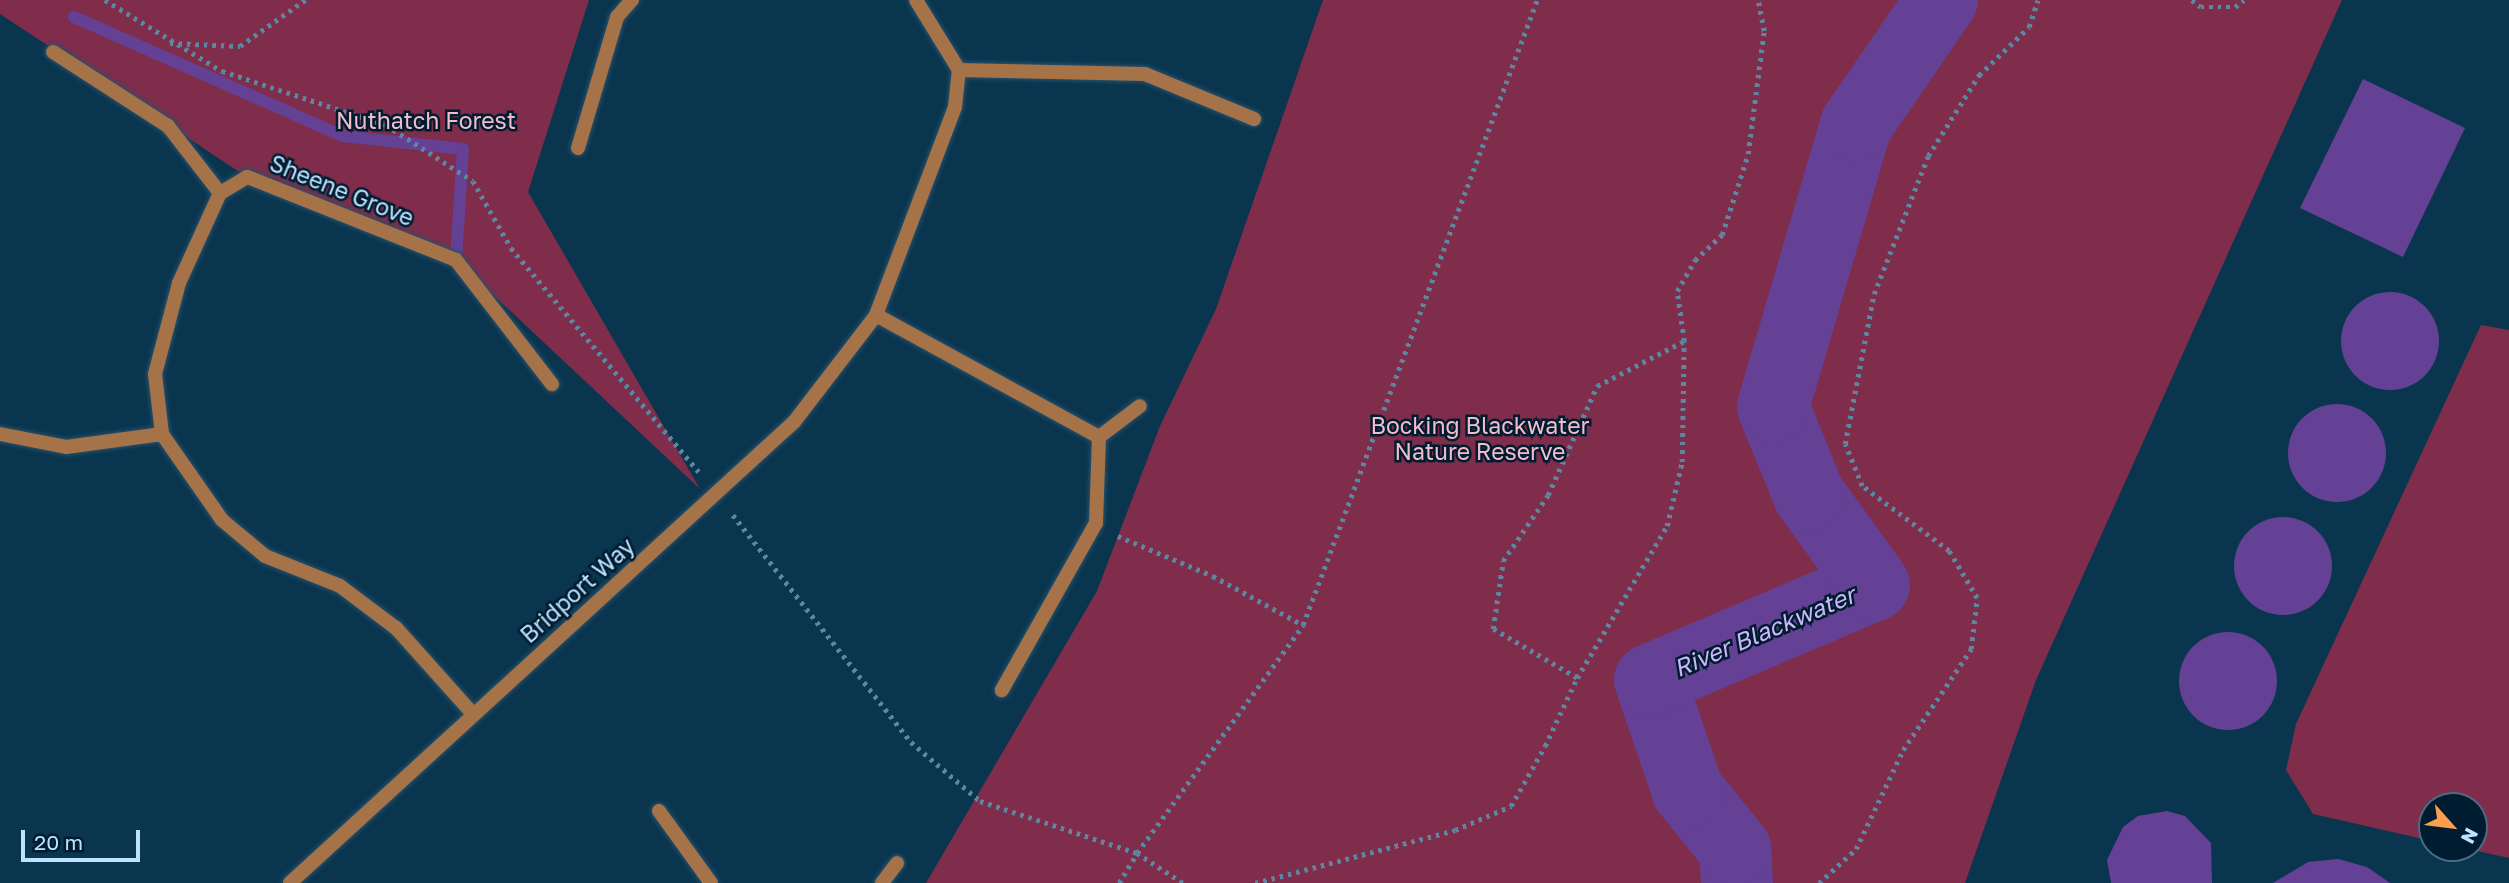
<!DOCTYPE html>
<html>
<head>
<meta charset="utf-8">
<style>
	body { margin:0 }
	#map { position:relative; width:2509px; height:883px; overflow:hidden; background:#0a354f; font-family:"Golos Text",sans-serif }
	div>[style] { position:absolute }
	.green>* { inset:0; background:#7f2d4b }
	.water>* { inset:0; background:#644195 }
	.round { border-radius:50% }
	.stream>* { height:12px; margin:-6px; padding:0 6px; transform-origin:6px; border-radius:6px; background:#644195 }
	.river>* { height:72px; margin:-36px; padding:0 36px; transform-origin:36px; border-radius:36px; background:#644195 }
	.path>* { height:4.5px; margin-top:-2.25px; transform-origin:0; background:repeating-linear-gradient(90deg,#5e86a0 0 3.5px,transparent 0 8.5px) }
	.roads { filter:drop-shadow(0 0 2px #27516b) drop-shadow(0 0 2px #27516b) }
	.lane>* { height:14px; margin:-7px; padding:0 7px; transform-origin:7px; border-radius:7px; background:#a67348 }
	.street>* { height:14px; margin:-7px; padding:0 7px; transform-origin:7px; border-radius:7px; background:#a67348 }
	span { translate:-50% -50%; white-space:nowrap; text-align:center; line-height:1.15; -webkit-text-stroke:5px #001c30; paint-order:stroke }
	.park-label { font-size:23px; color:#f2bccb }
	.street-label { font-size:23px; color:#bde2fd }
	.water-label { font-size:24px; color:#ceb6fb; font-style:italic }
	.north { position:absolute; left:2418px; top:792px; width:70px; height:70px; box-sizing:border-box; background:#001c30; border:2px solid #4c6b82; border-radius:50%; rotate:118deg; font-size:19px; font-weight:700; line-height:28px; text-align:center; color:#bde2fd }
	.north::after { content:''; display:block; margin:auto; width:24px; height:32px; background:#f99f4d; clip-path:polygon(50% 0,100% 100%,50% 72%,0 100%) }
	.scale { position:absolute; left:21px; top:830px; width:119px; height:32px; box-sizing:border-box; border:4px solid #bde2fd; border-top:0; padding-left:9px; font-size:21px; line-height:24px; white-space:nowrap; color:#bde2fd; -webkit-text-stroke:5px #001c30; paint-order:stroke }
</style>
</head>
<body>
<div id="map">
	<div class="green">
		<i style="clip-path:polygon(0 0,589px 0,528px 192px,700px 489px,456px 260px,247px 177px,0 14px)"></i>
		<i style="clip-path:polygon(1323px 0,2342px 0,2036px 680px,1965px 883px,926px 883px,1097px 591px,1160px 426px,1216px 309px)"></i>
		<i style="clip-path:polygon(2481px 325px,2509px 330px,2509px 858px,2463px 848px,2474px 848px,2474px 806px,2432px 806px,2432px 841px,2313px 814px,2286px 770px,2296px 724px)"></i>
	</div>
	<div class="water">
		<i style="clip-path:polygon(2363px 79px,2465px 128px,2403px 257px,2300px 208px)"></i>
		<i class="round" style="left:2341px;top:292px;width:98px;height:98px"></i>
		<i class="round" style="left:2288px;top:404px;width:98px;height:98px"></i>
		<i class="round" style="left:2234px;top:517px;width:98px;height:98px"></i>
		<i class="round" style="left:2179px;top:632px;width:98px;height:98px"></i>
		<i style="clip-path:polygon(2167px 811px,2185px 816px,2211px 843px,2212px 883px,2111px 883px,2107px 860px,2123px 827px,2138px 816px)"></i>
		<i style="clip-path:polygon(2338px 859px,2367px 867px,2390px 883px,2273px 883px,2308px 862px)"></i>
	</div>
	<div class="stream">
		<i style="left:74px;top:17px;width:293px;rotate:23.9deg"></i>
		<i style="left:342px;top:136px;width:122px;rotate:6.1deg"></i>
		<i style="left:463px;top:149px;width:111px;rotate:93.6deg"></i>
	</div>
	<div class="river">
		<i style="left:1737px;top:883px;width:34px;rotate:-93deg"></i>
		<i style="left:1735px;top:849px;width:75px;rotate:-129deg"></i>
		<i style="left:1688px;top:791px;width:117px;rotate:-108.9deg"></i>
		<i style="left:1650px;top:680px;width:243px;rotate:-23deg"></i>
		<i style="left:1874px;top:585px;width:111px;rotate:-125.8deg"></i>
		<i style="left:1809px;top:495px;width:95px;rotate:-112.2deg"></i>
		<i style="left:1773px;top:407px;width:294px;rotate:-73.6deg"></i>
		<i style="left:1856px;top:125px;width:152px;rotate:-55.5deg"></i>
	</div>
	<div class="path">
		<i style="left:105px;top:0;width:137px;rotate:31.3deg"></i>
		<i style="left:222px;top:71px;width:173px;rotate:18.2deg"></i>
		<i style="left:386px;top:125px;width:103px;rotate:32.8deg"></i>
		<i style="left:473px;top:181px;width:77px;rotate:60.4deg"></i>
		<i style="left:511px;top:248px;width:292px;rotate:50deg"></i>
		<i style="left:2192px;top:0;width:11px;rotate:38deg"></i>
		<i style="left:2201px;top:7px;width:34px"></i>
		<i style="left:2235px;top:7px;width:11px;rotate:-38deg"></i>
		<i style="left:170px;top:43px;width:70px;rotate:2.5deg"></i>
		<i style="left:240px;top:46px;width:80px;rotate:-35.3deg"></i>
		<i style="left:733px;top:515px;width:288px;rotate:51.9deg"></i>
		<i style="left:911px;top:742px;width:91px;rotate:40.5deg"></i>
		<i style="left:980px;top:801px;width:165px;rotate:18.3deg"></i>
		<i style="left:1137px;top:853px;width:282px;rotate:-53.9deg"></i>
		<i style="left:1303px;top:625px;width:667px;rotate:-69.47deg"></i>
		<i style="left:1118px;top:536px;width:103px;rotate:22.8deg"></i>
		<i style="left:1213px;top:576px;width:102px;rotate:28.6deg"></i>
		<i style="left:1577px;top:678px;width:177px;rotate:-59.4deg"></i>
		<i style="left:1667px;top:526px;width:66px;rotate:-76.8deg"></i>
		<i style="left:1682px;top:462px;width:121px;rotate:-89.1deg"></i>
		<i style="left:1119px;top:883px;width:35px;rotate:-59deg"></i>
		<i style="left:1137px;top:853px;width:55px;rotate:33.1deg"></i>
		<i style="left:1255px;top:883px;width:207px;rotate:-14.8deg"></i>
		<i style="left:1455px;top:830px;width:61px;rotate:-23.2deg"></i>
		<i style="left:1511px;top:806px;width:69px;rotate:-60.5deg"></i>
		<i style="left:1545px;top:746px;width:75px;rotate:-64.8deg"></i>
		<i style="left:1577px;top:678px;width:97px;rotate:-149.7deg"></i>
		<i style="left:1493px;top:629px;width:69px;rotate:-81.6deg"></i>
		<i style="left:1503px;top:561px;width:80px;rotate:-55.7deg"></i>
		<i style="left:1548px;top:495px;width:120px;rotate:-65.8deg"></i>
		<i style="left:1597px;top:386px;width:98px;rotate:-27.3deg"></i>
		<i style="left:1684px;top:341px;width:50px;rotate:-98deg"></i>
		<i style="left:1677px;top:291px;width:36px;rotate:-60deg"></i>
		<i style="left:1695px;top:260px;width:37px;rotate:-43deg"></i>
		<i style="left:1722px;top:235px;width:85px;rotate:-72.2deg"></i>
		<i style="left:1748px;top:154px;width:124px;rotate:-82.6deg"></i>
		<i style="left:1764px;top:31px;width:32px;rotate:-101deg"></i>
		<i style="left:1819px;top:883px;width:50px;rotate:-42.6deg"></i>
		<i style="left:1856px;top:849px;width:110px;rotate:-64.6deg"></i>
		<i style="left:1903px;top:750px;width:122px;rotate:-56deg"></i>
		<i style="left:1971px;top:649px;width:51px;rotate:-83.3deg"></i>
		<i style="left:1977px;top:598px;width:55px;rotate:-120.8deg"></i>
		<i style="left:1949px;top:551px;width:109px;rotate:-143.2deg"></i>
		<i style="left:1862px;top:486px;width:45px;rotate:-112deg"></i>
		<i style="left:1845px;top:444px;width:153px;rotate:-79.1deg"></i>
		<i style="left:1874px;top:294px;width:148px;rotate:-68.6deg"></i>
		<i style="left:1928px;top:156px;width:96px;rotate:-57.8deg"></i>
		<i style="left:1979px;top:75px;width:69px;rotate:-43.8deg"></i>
		<i style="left:2029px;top:27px;width:28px;rotate:-72deg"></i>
	</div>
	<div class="roads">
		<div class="lane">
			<i style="left:53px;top:52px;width:137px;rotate:32.8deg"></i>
			<i style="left:168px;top:126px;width:85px;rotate:52.2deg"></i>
			<i style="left:959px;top:70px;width:186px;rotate:1.2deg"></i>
			<i style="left:1145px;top:74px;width:118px;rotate:22.4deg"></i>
			<i style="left:578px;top:148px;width:137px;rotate:-73.4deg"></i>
			<i style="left:617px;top:17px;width:23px;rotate:-49deg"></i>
			<i style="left:456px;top:260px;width:157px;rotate:52.3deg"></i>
		</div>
		<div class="street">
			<i style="left:456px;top:260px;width:225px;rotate:-158.3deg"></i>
			<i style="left:247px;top:177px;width:31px;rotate:149deg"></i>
			<i style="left:220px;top:193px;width:99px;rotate:114.5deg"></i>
			<i style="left:179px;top:283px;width:94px;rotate:104.8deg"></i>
			<i style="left:155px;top:374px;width:60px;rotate:83.3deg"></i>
			<i style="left:162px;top:434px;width:105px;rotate:55.1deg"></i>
			<i style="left:222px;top:520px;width:56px;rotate:39.9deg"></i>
			<i style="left:265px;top:556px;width:81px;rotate:21.8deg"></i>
			<i style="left:340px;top:586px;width:70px;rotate:36.9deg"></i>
			<i style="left:396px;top:628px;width:115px;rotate:48.2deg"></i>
			<i style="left:876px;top:315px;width:222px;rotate:-69.2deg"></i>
			<i style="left:955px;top:107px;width:37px;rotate:-84deg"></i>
			<i style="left:959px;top:70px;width:82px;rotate:-121.6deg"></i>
			<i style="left:0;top:434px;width:67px;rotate:11.1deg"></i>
			<i style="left:66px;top:447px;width:97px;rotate:-7.7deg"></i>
			<i style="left:1099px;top:437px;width:51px;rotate:-37.1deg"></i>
			<i style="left:659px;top:811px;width:89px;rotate:54.2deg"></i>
			<i style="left:290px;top:883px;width:683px;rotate:-42.45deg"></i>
			<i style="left:794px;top:422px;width:135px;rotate:-52.5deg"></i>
			<i style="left:876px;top:315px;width:254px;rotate:28.7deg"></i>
			<i style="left:1099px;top:437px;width:86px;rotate:92deg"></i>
			<i style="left:1096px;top:523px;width:192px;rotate:119.4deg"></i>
			<i style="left:882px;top:883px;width:25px;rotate:-53deg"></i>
		</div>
	</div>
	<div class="park-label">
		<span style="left:426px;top:120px">Nuthatch Forest</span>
		<span style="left:1480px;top:438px">Bocking Blackwater<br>Nature Reserve</span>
	</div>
	<div class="street-label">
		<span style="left:342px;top:190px;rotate:22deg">Sheene Grove</span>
		<span style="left:577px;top:590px;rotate:-42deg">Bridport Way</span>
	</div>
	<div class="water-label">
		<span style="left:1764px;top:631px;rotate:-23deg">River Blackwater</span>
	</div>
	<div class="north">N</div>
	<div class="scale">20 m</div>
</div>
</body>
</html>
